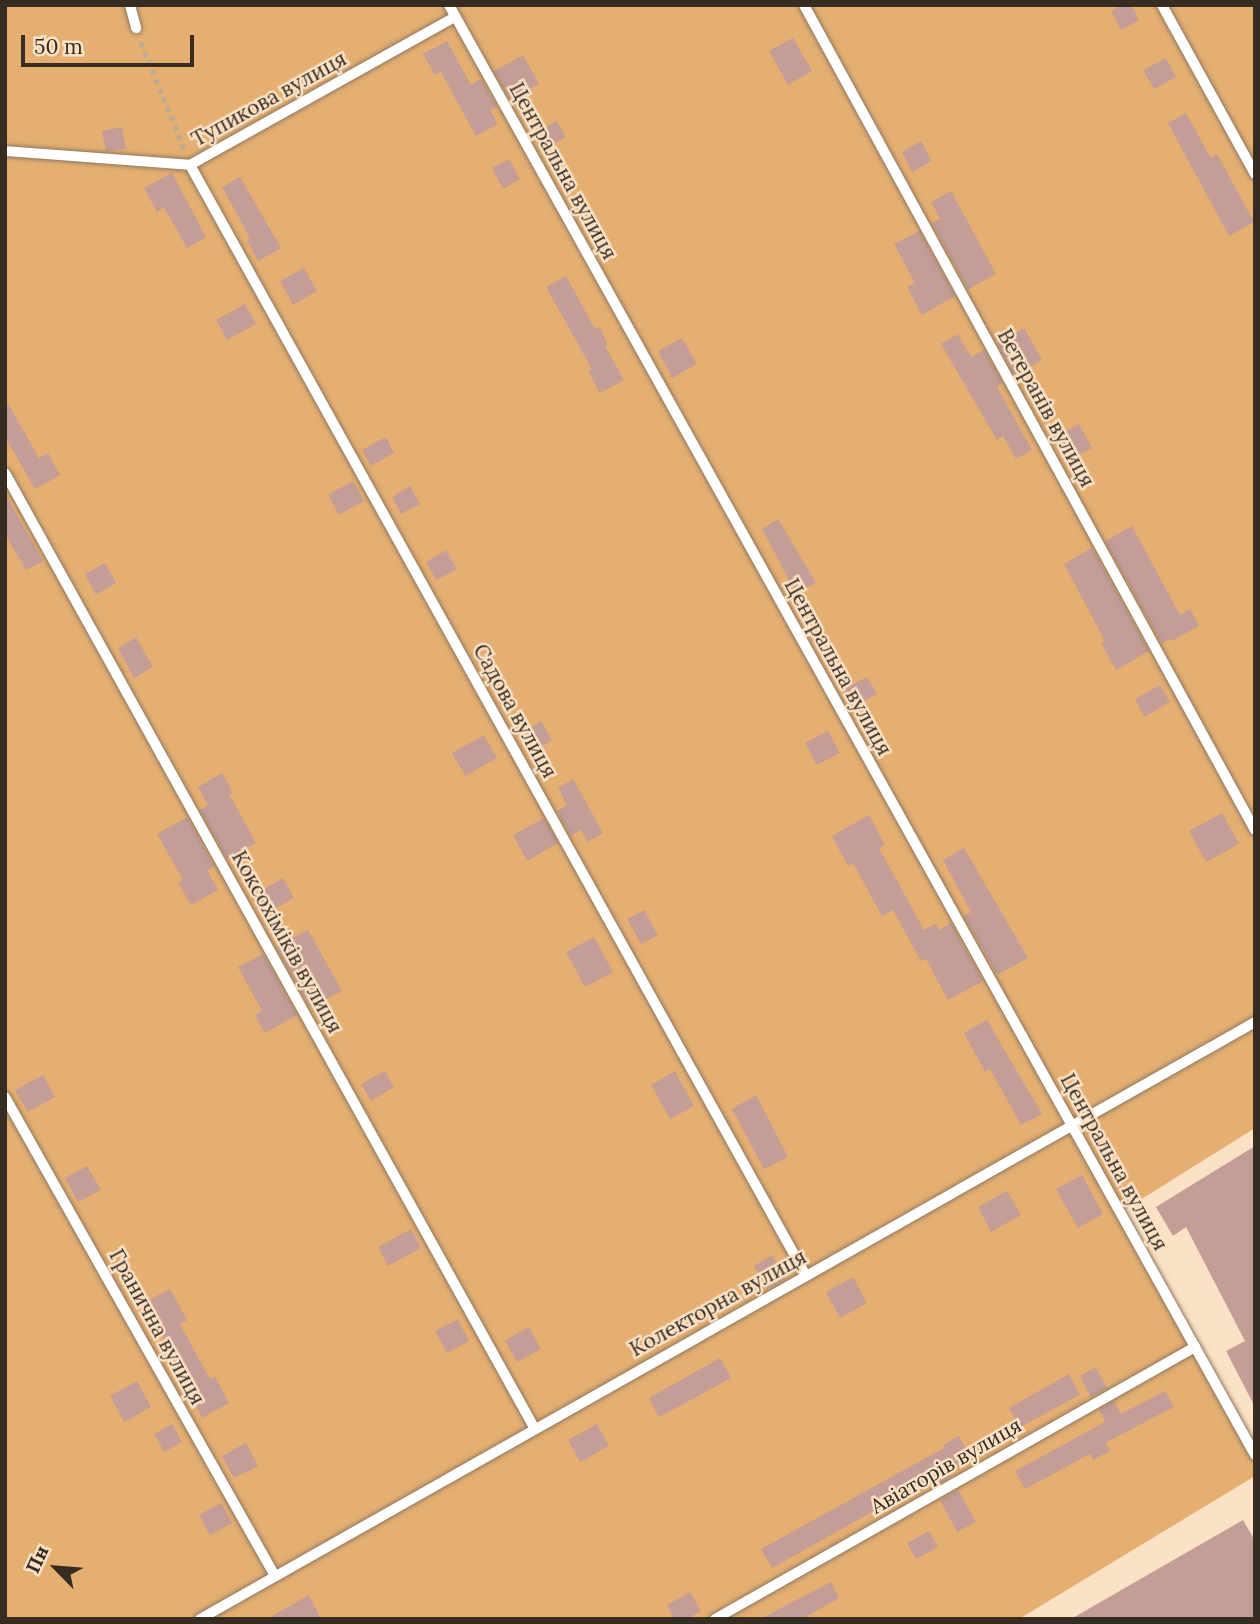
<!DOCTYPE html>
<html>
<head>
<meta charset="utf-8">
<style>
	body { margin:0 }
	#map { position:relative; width:1260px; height:1624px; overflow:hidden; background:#fbe1c5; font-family:Lora,serif }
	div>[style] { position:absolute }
	.green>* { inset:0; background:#e5af72 }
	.building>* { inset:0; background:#c39d96 }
	.path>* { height:4.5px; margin-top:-2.25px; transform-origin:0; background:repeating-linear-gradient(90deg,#bea992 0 5px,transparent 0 10px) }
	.roads { filter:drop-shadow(0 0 2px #8f785f) drop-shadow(0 0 2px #8f785f) }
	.service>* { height:10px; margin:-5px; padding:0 5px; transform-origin:5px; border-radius:5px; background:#fff }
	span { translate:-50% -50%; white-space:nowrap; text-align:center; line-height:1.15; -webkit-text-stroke:5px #fbe1c5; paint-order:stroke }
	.street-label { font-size:21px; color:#362c21 }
	.frame { position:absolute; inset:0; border:7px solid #362c21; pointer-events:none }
	.north { position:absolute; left:21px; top:1533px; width:70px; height:70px; -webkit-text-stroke:5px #fbe1c5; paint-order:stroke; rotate:295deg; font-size:19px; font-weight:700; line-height:28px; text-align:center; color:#362c21 }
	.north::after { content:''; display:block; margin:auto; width:24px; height:32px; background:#362c21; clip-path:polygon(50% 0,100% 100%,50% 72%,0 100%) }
	.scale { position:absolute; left:21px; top:35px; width:173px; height:32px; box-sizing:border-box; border:4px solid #362c21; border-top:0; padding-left:9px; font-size:21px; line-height:24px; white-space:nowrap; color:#362c21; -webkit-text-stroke:5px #fbe1c5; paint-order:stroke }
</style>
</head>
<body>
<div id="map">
	<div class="green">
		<i style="clip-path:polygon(5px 5px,1255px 5px,1255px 1128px,1121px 1212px,1255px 1455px,1255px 1476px,1019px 1619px,5px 1619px)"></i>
	</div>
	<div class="building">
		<i style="clip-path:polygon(1122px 5px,1131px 5px,1139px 20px,1121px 30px,1111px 11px)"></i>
		<i style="clip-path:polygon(793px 38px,812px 71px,788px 85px,769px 51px)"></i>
		<i style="clip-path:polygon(447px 41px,471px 85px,481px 79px,497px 107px,490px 110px,498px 124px,476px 136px,441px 72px,435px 75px,423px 54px)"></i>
		<i style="clip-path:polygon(523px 55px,539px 84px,510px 99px,494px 71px)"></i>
		<i style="clip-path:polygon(1166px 58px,1176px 77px,1154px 89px,1143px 70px)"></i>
		<i style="clip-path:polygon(1186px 113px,1211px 158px,1217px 154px,1254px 222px,1229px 236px,1168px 123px)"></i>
		<i style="clip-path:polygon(557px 121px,566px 137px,549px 146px,540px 130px)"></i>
		<i style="clip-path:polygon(122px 127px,126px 149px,106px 151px,102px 131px)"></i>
		<i style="clip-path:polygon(921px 141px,932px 161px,912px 172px,902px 152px)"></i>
		<i style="clip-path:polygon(509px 159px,520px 179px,503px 189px,492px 168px)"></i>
		<i style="clip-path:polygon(172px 173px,206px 237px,187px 248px,164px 207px,157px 212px,144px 188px)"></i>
		<i style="clip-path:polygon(240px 177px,281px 248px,258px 261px,247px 240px,250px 238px,222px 187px)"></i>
		<i style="clip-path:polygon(951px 191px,996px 274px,968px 289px,932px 223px,940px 219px,931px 202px)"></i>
		<i style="clip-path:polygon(919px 231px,955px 296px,922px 315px,907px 287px,915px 283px,894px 244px)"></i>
		<i style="clip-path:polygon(304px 268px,317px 291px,293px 305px,280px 281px)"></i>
		<i style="clip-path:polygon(566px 276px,595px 329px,599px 327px,608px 344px,605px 346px,624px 380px,600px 393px,588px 371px,592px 369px,546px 287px)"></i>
		<i style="clip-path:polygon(245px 304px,256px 324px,227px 340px,216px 320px)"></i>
		<i style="clip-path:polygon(1024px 328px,1042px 360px,1015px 375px,997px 343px)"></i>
		<i style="clip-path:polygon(958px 334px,971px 357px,984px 350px,1002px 382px,997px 387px,1032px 450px,1016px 459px,1003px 436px,997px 440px,941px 344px)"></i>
		<i style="clip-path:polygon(682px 338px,697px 364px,672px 378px,658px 351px)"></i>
		<i style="clip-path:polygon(5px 398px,39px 458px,48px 453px,60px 475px,35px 489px,5px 437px)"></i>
		<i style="clip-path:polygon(1079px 424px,1092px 448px,1072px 458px,1059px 435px)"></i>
		<i style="clip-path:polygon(386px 437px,394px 453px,371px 466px,362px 450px)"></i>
		<i style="clip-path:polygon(353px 481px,364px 501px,339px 515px,328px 495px)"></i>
		<i style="clip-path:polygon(410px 486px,420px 504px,401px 514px,392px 497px)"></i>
		<i style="clip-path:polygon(5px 494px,43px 561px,26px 570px,5px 534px)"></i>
		<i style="clip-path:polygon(778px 519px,816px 583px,796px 593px,762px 529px)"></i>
		<i style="clip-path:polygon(1132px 526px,1180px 615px,1190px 609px,1199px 626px,1172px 641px,1170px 639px,1162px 644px,1105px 541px)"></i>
		<i style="clip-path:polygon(1092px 548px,1149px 651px,1116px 670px,1101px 643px,1105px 641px,1064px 564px)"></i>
		<i style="clip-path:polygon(446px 550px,457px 569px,436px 580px,426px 562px)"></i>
		<i style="clip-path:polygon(105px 563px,116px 583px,96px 595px,85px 574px)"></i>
		<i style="clip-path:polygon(136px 637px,153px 667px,134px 678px,118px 648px)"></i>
		<i style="clip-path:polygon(867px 677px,877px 694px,854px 707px,844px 689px)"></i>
		<i style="clip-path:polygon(1160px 685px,1170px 702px,1144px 717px,1135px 699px)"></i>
		<i style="clip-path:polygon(541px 721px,552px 740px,535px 750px,525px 731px)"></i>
		<i style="clip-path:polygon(828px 731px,840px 753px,817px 765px,805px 743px)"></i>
		<i style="clip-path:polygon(484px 735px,497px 758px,465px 776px,452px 753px)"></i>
		<i style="clip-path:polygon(222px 773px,233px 793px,229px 794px,256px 843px,227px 859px,200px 810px,208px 805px,198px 787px)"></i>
		<i style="clip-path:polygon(573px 779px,603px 833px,588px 842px,581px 830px,571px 836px,557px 811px,567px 805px,558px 788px)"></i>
		<i style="clip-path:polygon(1222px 813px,1239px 844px,1206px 862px,1189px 831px)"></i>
		<i style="clip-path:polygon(869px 815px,885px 845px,879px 848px,924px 930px,936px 924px,939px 930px,951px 923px,983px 981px,948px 1000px,926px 959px,921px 961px,893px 910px,882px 916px,853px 863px,848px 866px,832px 836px)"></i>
		<i style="clip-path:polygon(187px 817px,214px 866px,207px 870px,218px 890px,191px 905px,178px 883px,183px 880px,157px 834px)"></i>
		<i style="clip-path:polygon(544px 818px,558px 843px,527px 861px,513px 835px)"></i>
		<i style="clip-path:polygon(964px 848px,1028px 958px,999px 974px,996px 973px,964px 916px,971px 912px,943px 860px)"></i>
		<i style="clip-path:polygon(283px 878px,294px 898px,268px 912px,257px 893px)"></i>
		<i style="clip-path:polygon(644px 910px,658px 935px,641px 944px,627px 919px)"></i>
		<i style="clip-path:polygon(308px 930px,342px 991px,310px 1007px,276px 947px)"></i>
		<i style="clip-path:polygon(594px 937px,613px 972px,585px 987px,566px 952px)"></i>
		<i style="clip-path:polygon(263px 954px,297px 1015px,265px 1033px,255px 1015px,262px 1011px,238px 967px)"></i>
		<i style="clip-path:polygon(987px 1020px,1042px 1114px,1021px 1125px,990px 1069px,985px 1072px,964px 1033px)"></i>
		<i style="clip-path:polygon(385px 1071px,394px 1087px,371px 1101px,361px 1084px)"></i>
		<i style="clip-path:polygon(675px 1071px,694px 1106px,670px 1119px,651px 1085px)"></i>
		<i style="clip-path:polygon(43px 1075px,55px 1097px,28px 1112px,15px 1090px)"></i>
		<i style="clip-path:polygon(756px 1095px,788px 1157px,764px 1169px,732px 1109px)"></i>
		<i style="clip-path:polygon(1255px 1146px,1255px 1407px,1226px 1351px,1245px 1341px,1186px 1227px,1173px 1236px,1156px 1207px)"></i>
		<i style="clip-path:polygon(87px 1166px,101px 1190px,78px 1202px,65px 1178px)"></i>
		<i style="clip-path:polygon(1082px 1175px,1103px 1214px,1078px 1228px,1056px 1189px)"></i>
		<i style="clip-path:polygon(1007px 1191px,1021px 1215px,991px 1232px,978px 1207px)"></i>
		<i style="clip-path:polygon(411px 1229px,421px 1248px,388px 1266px,378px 1247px)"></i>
		<i style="clip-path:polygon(772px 1255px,785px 1279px,767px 1289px,754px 1266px)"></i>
		<i style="clip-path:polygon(853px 1277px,867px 1303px,840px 1318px,826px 1292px)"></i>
		<i style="clip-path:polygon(170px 1289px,187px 1320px,180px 1324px,210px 1379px,215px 1376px,229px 1403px,202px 1418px,188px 1391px,192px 1389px,144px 1303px)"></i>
		<i style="clip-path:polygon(458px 1319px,469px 1341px,447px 1353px,435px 1331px)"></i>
		<i style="clip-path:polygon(529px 1327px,541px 1349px,517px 1362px,505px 1340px)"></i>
		<i style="clip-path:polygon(720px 1358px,731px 1378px,659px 1417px,649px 1398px)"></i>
		<i style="clip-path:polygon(1095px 1367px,1107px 1388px,1091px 1397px,1080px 1376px)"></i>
		<i style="clip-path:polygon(1069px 1374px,1080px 1395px,1020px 1427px,1009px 1408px)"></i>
		<i style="clip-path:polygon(137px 1381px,151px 1407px,124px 1422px,110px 1396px)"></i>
		<i style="clip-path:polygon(1165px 1391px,1174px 1407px,1105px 1443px,1110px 1451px,1093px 1460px,1090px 1454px,1025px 1489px,1015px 1471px,1105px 1422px,1099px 1410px,1114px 1401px,1121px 1414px)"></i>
		<i style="clip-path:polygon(172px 1424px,182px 1442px,164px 1452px,154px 1434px)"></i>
		<i style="clip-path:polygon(597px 1424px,609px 1446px,580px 1462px,568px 1440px)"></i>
		<i style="clip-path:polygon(959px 1436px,971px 1458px,948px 1471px,951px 1477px,933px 1487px,929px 1480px,772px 1568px,761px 1549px,944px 1448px,943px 1445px)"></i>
		<i style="clip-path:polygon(246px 1443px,258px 1466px,234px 1478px,222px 1456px)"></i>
		<i style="clip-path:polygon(958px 1490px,976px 1522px,957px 1532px,940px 1500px)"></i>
		<i style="clip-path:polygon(221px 1503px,232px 1523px,210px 1535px,199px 1515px)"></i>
		<i style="clip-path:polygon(1243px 1520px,1255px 1541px,1255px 1619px,1071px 1619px)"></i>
		<i style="clip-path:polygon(929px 1531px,938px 1547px,916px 1559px,907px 1543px)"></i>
		<i style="clip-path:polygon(831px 1582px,839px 1598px,802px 1619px,760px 1619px)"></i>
		<i style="clip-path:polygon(690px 1592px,701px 1611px,688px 1619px,674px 1619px,667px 1605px)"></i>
		<i style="clip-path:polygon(309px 1595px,321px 1619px,267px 1619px)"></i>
	</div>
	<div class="path">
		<i style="left:141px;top:42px;width:118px;rotate:68deg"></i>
	</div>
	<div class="roads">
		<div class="service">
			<i style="left:130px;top:5px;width:24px;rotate:75deg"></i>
			<i style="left:449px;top:5px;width:1659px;rotate:60.93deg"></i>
			<i style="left:804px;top:5px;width:940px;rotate:61.34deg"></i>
			<i style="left:1162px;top:5px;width:193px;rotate:61.2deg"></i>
			<i style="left:5px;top:151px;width:186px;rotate:4.3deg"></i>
			<i style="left:190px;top:165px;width:304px;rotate:-29.2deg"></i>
			<i style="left:190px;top:165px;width:1270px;rotate:60.99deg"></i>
			<i style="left:5px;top:473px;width:1093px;rotate:61deg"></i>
			<i style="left:5px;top:1097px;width:550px;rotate:60.59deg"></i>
			<i style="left:200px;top:1619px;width:1212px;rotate:-29.5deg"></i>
			<i style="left:715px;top:1619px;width:552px;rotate:-29.54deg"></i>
		</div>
	</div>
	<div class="street-label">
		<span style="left:269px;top:99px;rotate:-29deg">Тупикова вулиця</span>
		<span style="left:563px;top:171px;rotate:61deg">Центральна вулиця</span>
		<span style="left:1046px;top:408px;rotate:61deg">Ветеранів вулиця</span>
		<span style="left:838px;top:667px;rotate:61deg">Центральна вулиця</span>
		<span style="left:515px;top:711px;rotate:61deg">Садова вулиця</span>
		<span style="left:287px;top:942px;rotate:61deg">Коксохіміків вулиця</span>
		<span style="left:1114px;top:1162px;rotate:61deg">Центральна вулиця</span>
		<span style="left:718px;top:1303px;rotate:-29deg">Колекторна вулиця</span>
		<span style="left:157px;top:1327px;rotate:61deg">Гранична вулиця</span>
		<span style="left:946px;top:1466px;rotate:-30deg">Авіаторів вулиця</span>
	</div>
	<div class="frame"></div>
	<div class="north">Пн</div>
	<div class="scale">50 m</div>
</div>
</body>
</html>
